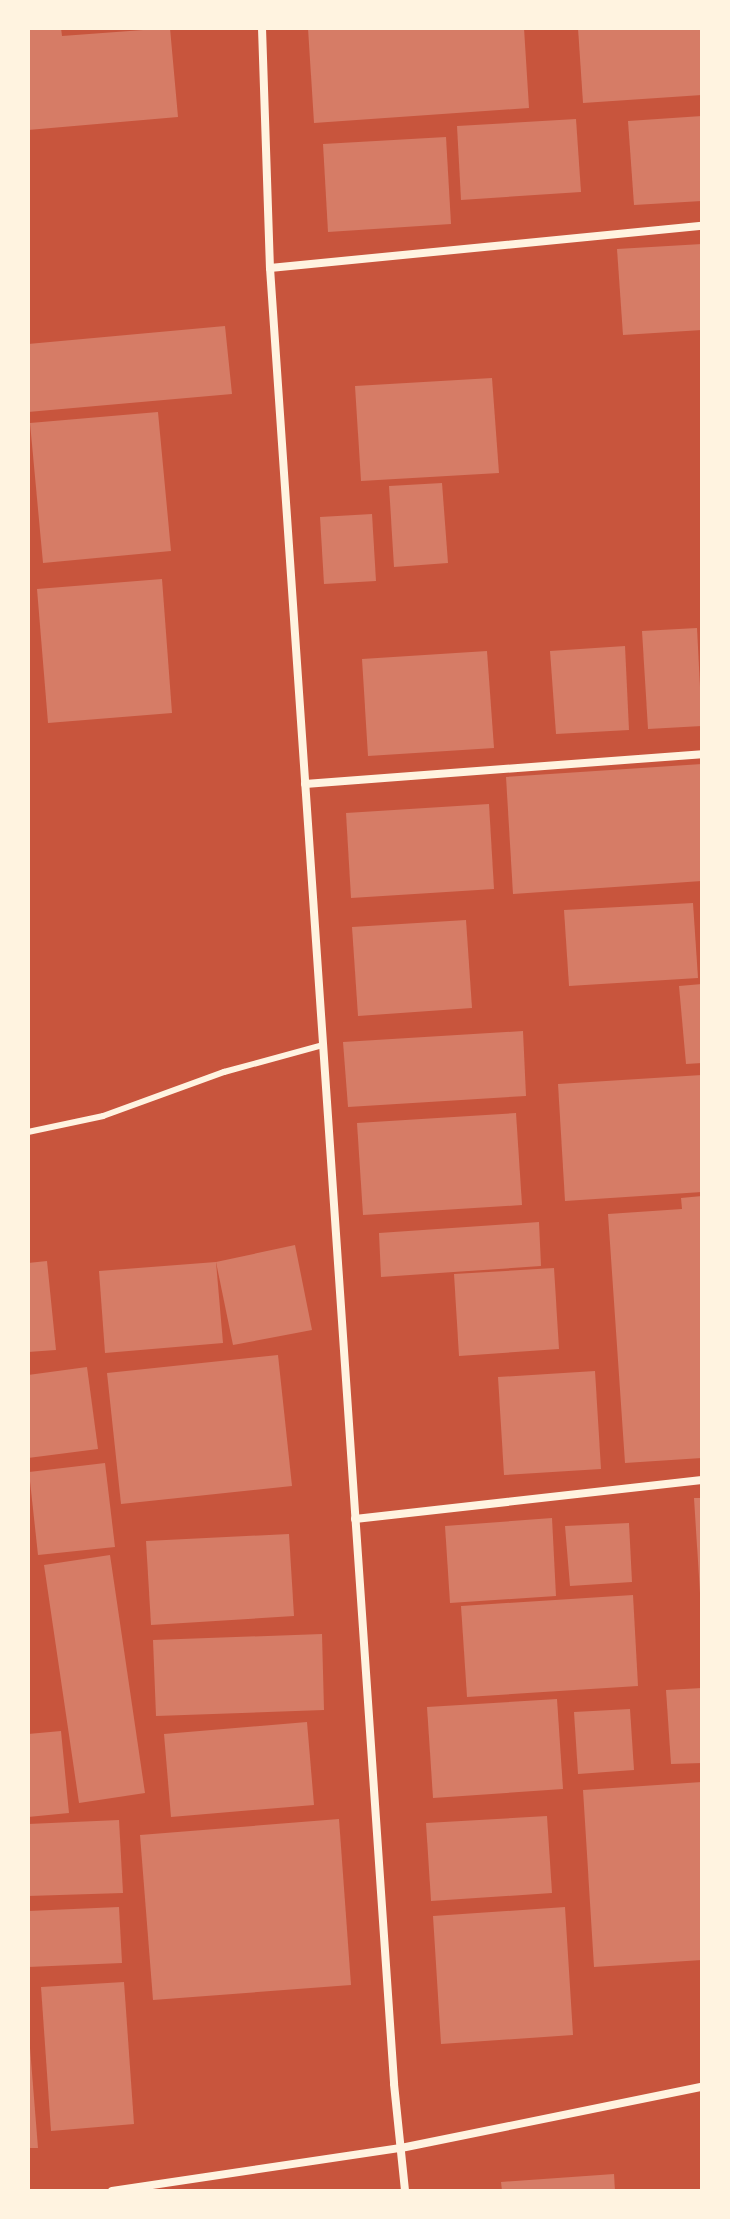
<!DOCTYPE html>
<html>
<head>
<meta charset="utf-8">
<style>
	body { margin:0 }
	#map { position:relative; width:730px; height:2219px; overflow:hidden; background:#c8553d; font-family:Arial,sans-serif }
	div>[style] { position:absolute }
	.building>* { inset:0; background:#d67c66 }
	.service>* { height:6px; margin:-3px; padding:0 3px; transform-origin:3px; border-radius:3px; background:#fff3e0 }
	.minor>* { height:8px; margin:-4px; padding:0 4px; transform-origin:4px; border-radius:4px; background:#fff3e0 }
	span { translate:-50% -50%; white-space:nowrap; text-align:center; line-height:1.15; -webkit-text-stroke:6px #fff3e0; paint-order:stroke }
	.frame { position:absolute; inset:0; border:30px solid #fff3e0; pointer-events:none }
</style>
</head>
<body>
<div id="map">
	<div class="building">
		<i style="clip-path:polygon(28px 28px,61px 28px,62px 36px,170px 28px,178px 117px,28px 130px)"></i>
		<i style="clip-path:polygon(308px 28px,524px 28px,529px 108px,314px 123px)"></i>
		<i style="clip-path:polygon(578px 28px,702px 28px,702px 95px,583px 103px)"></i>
		<i style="clip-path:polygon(702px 116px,702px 201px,634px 205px,628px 121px)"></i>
		<i style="clip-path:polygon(576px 119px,581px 192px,461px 200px,457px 126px)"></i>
		<i style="clip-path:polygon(446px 137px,451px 224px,328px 232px,323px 144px)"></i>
		<i style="clip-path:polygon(702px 244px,702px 330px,623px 335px,617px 249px)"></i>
		<i style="clip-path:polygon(225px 326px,232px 394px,28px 412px,28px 344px)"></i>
		<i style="clip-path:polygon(492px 378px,499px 473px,361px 481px,355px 386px)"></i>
		<i style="clip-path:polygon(158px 412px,171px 551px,43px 563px,30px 423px)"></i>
		<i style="clip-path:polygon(442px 483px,448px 563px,394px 567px,389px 486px)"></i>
		<i style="clip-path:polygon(372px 514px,376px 581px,324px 584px,320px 517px)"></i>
		<i style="clip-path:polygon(162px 579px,172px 713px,48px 723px,37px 589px)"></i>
		<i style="clip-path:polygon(697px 628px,702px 726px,648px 729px,642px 631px)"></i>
		<i style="clip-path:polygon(625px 646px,629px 730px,556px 734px,550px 651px)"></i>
		<i style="clip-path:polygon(487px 651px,494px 748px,368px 756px,362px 659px)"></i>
		<i style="clip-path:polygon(702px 764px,702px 881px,513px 894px,506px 777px)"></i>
		<i style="clip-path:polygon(489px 804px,494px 889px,351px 898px,346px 813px)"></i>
		<i style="clip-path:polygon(693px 903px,698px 978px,569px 986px,564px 910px)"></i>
		<i style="clip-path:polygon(466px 920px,472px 1008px,358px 1016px,352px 927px)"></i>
		<i style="clip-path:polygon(702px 984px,702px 1063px,686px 1064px,679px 986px)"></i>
		<i style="clip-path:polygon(523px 1031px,526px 1096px,348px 1107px,343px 1042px)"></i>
		<i style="clip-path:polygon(702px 1075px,702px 1192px,565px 1201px,558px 1084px)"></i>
		<i style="clip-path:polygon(516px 1113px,522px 1205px,363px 1215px,357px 1123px)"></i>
		<i style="clip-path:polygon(702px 1196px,702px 1458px,625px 1463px,608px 1214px,682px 1209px,681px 1198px)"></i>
		<i style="clip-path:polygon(539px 1222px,541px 1266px,381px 1277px,379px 1233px)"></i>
		<i style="clip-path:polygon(295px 1245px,312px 1330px,233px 1345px,216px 1262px)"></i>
		<i style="clip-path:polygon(47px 1261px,56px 1350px,28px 1352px,28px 1263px)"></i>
		<i style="clip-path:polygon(216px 1262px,223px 1343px,105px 1353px,99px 1271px)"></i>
		<i style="clip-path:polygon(554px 1268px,559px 1349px,459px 1356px,454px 1274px)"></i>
		<i style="clip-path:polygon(278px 1355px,292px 1486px,121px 1504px,107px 1373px)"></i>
		<i style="clip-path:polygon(87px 1367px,98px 1449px,28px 1458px,28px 1375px)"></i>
		<i style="clip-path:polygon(595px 1371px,601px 1469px,504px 1475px,498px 1377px)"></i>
		<i style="clip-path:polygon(105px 1463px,115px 1547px,38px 1555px,29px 1472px)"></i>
		<i style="clip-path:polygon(694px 1498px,702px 1498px,702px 1592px,700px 1593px)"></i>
		<i style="clip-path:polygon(552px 1518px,556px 1596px,450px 1603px,445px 1526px)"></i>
		<i style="clip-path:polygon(629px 1523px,632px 1582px,570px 1586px,565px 1526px)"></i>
		<i style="clip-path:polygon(289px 1534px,294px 1616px,151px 1625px,146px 1541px)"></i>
		<i style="clip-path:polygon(110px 1555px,145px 1793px,79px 1803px,44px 1565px)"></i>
		<i style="clip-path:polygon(633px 1595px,638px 1686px,467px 1697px,461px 1606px)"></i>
		<i style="clip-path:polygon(322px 1634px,324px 1710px,156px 1716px,153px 1640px)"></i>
		<i style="clip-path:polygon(702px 1688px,702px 1763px,671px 1764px,666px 1690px)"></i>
		<i style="clip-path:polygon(557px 1699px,563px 1789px,433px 1798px,427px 1707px)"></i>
		<i style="clip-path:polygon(630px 1709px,634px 1770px,578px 1774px,574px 1712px)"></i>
		<i style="clip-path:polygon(307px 1722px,314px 1805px,171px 1817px,164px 1734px)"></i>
		<i style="clip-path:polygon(61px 1731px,69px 1813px,28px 1817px,28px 1734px)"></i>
		<i style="clip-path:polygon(702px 1782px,702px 1960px,594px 1967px,583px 1790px)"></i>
		<i style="clip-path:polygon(547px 1816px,552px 1893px,431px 1901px,426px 1823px)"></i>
		<i style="clip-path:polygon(339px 1819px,351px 1985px,153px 2000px,140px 1835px)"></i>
		<i style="clip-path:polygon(119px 1820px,123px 1893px,28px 1896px,28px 1824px)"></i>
		<i style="clip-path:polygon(119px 1907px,122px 1963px,28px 1967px,28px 1911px)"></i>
		<i style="clip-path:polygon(565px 1907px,573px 2035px,441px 2044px,433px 1916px)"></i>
		<i style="clip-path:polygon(124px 1982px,134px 2124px,51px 2131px,41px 1987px)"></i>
		<i style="clip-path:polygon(28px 2023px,38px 2148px,28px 2148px)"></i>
		<i style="clip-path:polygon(614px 2174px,615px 2191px,502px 2191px,501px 2182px)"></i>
	</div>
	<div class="service">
		<i style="left:28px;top:1132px;width:77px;rotate:-12deg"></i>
		<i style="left:103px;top:1116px;width:129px;rotate:-20deg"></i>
		<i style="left:224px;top:1072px;width:103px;rotate:-15.3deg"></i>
	</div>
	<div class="minor">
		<i style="left:262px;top:28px;width:240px;rotate:88.1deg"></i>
		<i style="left:270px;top:268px;width:1820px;rotate:86.09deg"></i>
		<i style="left:394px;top:2084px;width:108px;rotate:84.1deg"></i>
		<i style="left:270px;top:268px;width:434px;rotate:-5.6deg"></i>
		<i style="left:305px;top:784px;width:398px;rotate:-4.3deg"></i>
		<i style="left:355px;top:1519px;width:349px;rotate:-6.4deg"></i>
		<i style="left:112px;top:2191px;width:292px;rotate:-8.5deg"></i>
		<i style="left:401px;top:2148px;width:307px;rotate:-11.5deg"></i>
	</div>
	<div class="frame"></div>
</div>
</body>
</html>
